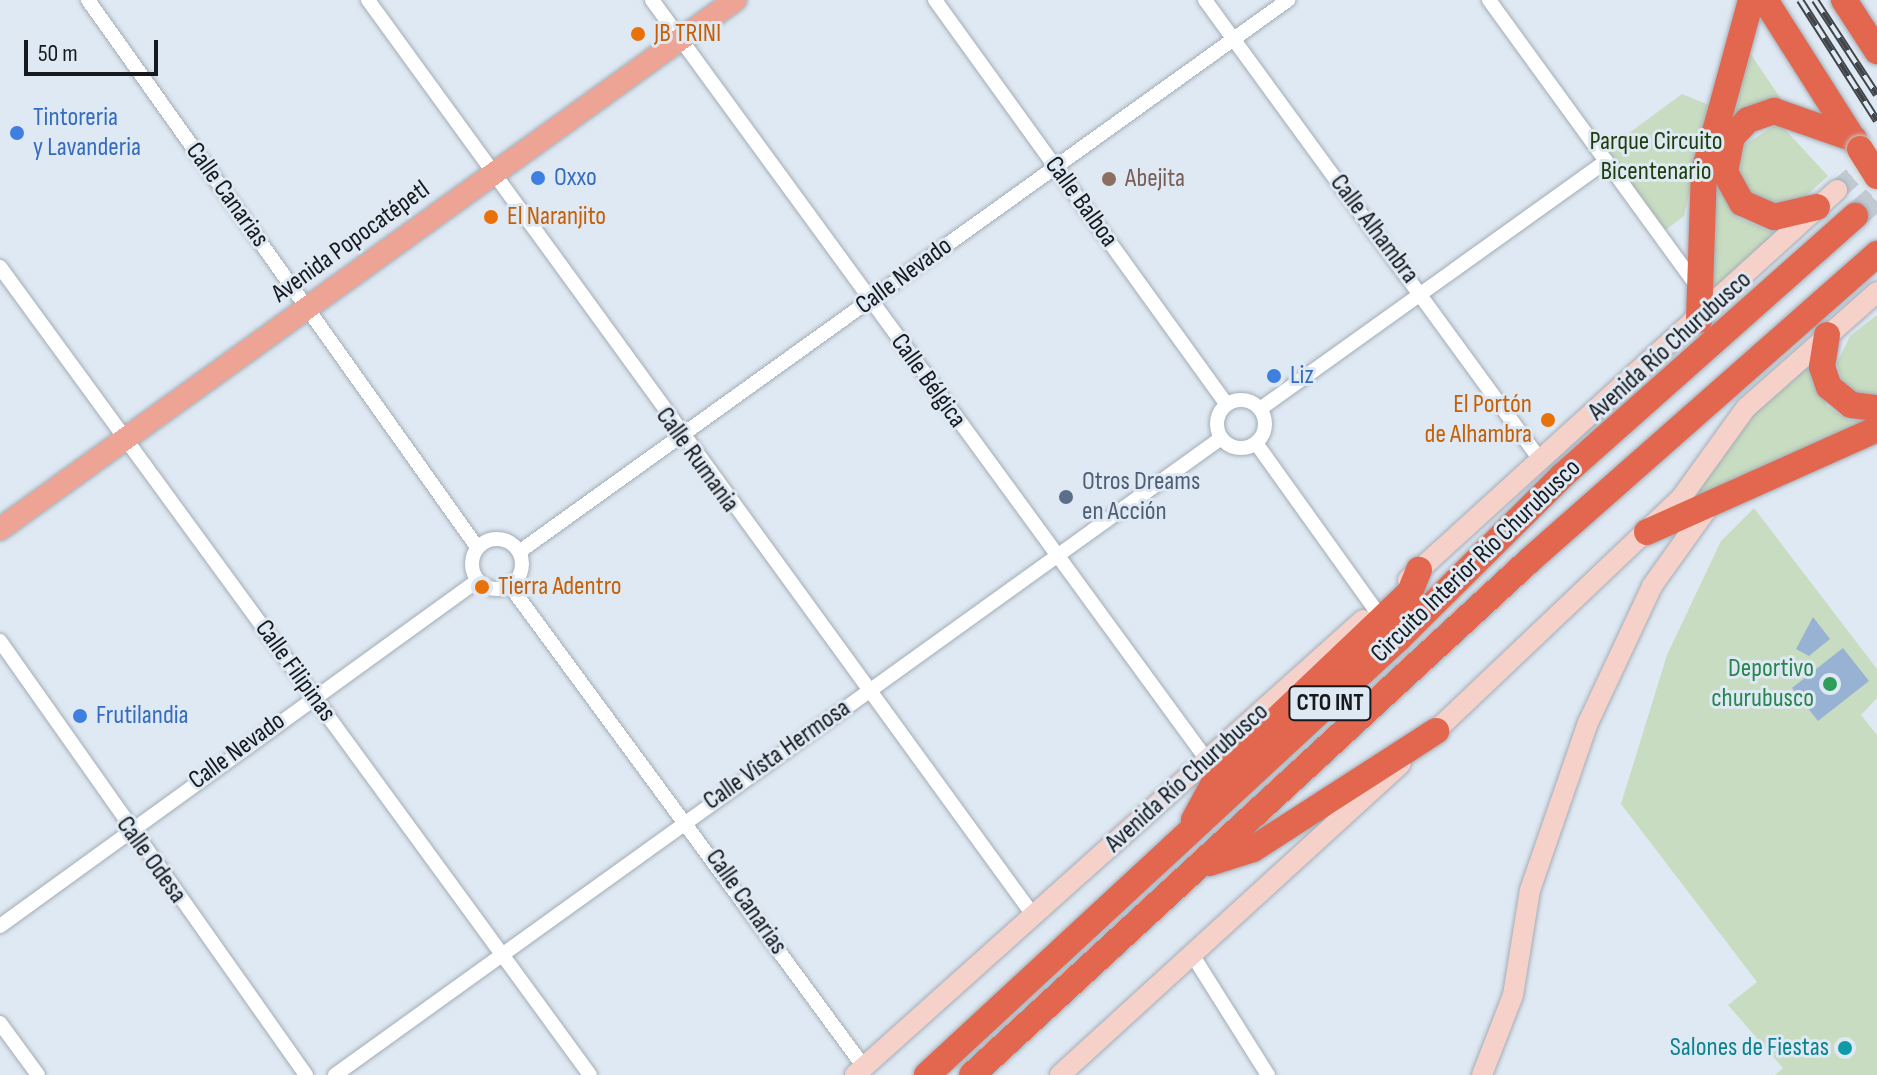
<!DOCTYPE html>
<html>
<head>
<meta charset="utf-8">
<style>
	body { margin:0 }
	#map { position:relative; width:1877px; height:1075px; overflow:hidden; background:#dfe9f3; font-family:"Sofia Sans Condensed",sans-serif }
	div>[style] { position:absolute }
	.green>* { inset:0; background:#c7dcc0 }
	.water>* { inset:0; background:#98b2d3 }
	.secondary-tunnel>* { height:20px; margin-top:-10px; transform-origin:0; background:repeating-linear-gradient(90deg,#c1cad3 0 20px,transparent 0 30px) }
	.highway-tunnel>* { height:26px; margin-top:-13px; transform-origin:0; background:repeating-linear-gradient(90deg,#c1cad3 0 26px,transparent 0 39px) }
	.roads { filter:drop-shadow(0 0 2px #a4adb6) drop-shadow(0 0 2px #a4adb6) }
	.street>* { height:14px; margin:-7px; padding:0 7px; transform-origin:7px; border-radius:7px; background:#fff }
	.street>.ring { margin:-7px; padding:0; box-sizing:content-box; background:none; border:14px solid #fff; border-radius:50% }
	.secondary>* { height:20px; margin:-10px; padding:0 10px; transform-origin:10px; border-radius:10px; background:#f6d1ca }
	.primary>* { height:22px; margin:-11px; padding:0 11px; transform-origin:11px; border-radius:11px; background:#eea495 }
	.highway>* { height:26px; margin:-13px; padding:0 13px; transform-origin:13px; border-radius:13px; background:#e2674e }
	.rail>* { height:8px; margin-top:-4px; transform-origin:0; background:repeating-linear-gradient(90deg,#dfe9f3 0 15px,#41454a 0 30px); box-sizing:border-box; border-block:2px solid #41454a }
	.bridges { filter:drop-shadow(0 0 2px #c7c8c9) drop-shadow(0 0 2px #c7c8c9) }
	.highway-bridge>* { height:26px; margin:-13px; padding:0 13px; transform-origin:13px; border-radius:13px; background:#e2674e }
	.dots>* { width:22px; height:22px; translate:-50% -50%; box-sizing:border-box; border:4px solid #dfe9f3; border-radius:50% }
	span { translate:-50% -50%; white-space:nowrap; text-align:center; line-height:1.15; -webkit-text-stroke:6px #dfe9f3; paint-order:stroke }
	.shield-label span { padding:2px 6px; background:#dfe9f3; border:2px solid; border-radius:6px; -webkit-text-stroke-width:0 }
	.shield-label { font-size:24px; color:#16191d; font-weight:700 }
	.food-label { font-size:26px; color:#c56008 }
	.left { translate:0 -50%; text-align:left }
	.right { translate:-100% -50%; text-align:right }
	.shop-label { font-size:26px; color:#366cbe }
	.park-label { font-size:26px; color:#1c3d0c }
	.education-label { font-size:26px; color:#785e54 }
	.street-label { font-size:26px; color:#16191d }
	.service-label { font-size:26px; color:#4e5e75 }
	.leisure-label { font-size:26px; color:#27864d }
	.culture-label { font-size:26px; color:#0d838f }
	.scale { position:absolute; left:24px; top:40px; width:134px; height:36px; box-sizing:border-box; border:4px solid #16191d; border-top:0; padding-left:10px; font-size:24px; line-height:28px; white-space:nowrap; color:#16191d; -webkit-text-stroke:6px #dfe9f3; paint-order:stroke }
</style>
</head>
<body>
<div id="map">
	<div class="green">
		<i style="clip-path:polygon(1750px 53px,1783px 102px,1727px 125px)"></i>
		<i style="clip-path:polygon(1682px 94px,1709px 105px,1684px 216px,1664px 231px,1606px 150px)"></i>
		<i style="clip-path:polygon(1779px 123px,1828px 176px,1790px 210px,1750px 198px,1738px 173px,1744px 145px)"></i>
		<i style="clip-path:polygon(1715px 178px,1737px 217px,1779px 235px,1713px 297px)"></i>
		<i style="clip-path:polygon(1877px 315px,1877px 398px,1869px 399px,1844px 388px,1837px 363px,1850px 336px)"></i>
		<i style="clip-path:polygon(1812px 361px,1827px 406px,1849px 420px,1877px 422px,1692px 500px,1756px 410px)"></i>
		<i style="clip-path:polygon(1754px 508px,1877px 669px,1877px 698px,1861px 715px,1877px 735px,1877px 1075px,1775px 1075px,1783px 1068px,1728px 1005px,1757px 982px,1621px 804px,1667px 655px,1721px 541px)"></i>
	</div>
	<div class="water">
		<i style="clip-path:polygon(1813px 617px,1830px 639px,1809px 656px,1796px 649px)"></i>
		<i style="clip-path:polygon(1843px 648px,1869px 681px,1818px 721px,1792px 688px)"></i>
	</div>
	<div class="secondary-tunnel">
		<i style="left:1837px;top:190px;width:52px;rotate:-40.4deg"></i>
	</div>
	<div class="highway-tunnel">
		<i style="left:1855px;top:216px;width:29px;rotate:-41deg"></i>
	</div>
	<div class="roads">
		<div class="street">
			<i style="left:88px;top:0;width:671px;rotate:54.58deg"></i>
			<i style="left:368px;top:0;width:1131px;rotate:53.99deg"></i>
			<i style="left:652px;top:0;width:941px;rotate:53.86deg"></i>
			<i style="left:935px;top:0;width:498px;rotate:54.2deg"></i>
			<i style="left:1205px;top:0;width:570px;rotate:53.91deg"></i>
			<i style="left:1489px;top:0;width:356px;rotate:54deg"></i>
			<i style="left:0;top:267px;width:1000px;rotate:53.86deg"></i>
			<i class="ring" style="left:1217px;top:400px;width:34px;height:34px"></i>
			<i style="left:1260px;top:409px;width:426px;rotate:-35.6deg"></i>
			<i style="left:1256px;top:443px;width:204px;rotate:54.4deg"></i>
			<i class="ring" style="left:472px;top:539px;width:36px;height:36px"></i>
			<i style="left:519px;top:552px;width:947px;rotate:-35.67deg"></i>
			<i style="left:510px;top:586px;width:597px;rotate:53.65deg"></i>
			<i style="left:0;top:641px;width:531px;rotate:54.81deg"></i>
			<i style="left:0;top:926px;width:589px;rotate:-35.88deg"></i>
			<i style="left:1193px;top:956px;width:141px;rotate:57.8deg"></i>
			<i style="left:0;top:1023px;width:64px;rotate:53.8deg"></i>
			<i style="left:335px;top:1075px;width:1091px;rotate:-35.71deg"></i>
		</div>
		<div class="secondary">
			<i style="left:1408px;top:580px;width:580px;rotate:-42.27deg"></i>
			<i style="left:1426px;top:740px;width:352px;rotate:-43.5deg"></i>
			<i style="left:1681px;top:498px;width:111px;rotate:-54.2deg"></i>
			<i style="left:1746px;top:408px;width:175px;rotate:-41.5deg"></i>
			<i style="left:855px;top:1075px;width:682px;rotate:-41.85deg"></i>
			<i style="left:1060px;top:1075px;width:461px;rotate:-42.4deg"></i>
			<i style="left:1482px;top:1075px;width:86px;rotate:-68.8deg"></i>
			<i style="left:1513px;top:995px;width:106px;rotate:-80.8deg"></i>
			<i style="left:1530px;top:890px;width:175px;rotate:-70.9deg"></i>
			<i style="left:1587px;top:725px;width:153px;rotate:-64.9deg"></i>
			<i style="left:1652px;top:586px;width:100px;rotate:-54.4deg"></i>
		</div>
		<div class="primary">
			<i style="left:0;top:529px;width:906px;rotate:-35.74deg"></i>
		</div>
		<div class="highway">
			<i style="left:1765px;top:0;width:168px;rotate:57.6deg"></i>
			<i style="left:1844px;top:0;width:61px;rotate:57.1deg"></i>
			<i style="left:1817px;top:207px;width:44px;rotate:166.9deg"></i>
			<i style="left:1774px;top:217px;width:35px;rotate:-156deg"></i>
			<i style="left:1742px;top:203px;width:35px;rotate:-119deg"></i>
			<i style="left:1725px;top:172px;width:36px;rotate:-79deg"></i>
			<i style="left:1732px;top:137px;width:23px;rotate:-47deg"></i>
			<i style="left:1748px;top:120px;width:28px;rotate:-19deg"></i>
			<i style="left:1774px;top:111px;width:85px;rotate:19.3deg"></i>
			<i style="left:1699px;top:320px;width:148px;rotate:-88.1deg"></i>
			<i style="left:1704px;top:172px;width:178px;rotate:-74.7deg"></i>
			<i style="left:1827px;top:335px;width:32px;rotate:99deg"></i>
			<i style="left:1822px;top:367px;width:21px;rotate:71deg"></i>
			<i style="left:1829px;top:387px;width:28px;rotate:39deg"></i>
			<i style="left:1851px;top:405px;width:26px;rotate:7deg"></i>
			<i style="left:1647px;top:532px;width:252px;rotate:-24.1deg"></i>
			<i style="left:1194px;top:820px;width:52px;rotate:-61.5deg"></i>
			<i style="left:1219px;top:774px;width:264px;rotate:-43.6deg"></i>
			<i style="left:1410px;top:592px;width:24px;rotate:-68deg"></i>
			<i style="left:1209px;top:863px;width:46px;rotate:-17.7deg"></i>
			<i style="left:1253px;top:849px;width:218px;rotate:-32.8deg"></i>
			<i style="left:927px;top:1075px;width:643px;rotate:-42.79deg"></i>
			<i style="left:1399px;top:638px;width:230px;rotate:-44.8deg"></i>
			<i style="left:1562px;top:476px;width:392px;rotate:-41.6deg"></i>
			<i style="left:972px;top:1075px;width:759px;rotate:-42.71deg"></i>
			<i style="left:1530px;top:560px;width:463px;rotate:-41.4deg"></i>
		</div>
	</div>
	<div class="rail">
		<i style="left:1800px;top:0;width:143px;rotate:57.5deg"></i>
		<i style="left:1815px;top:0;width:113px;rotate:56.9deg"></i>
	</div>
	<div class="bridges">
		<div class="highway-bridge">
			<i style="left:1860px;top:149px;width:32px;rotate:58deg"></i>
		</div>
	</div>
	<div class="dots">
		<i style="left:638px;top:34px;background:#e8710a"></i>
		<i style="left:17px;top:133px;background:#3f7fe0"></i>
		<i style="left:538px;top:178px;background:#3f7fe0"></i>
		<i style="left:1109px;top:179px;background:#8d6e63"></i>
		<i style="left:491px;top:217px;background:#e8710a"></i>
		<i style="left:1274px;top:376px;background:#3f7fe0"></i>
		<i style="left:1548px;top:420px;background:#e8710a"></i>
		<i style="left:1066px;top:497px;background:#5c6f8a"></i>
		<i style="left:482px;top:587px;background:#e8710a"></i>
		<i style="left:1830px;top:684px;background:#2e9e5b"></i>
		<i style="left:80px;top:716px;background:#3f7fe0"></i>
		<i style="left:1845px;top:1048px;background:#0f9aa8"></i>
	</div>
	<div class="shield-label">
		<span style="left:1330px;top:703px">CTO INT</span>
	</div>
	<div class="food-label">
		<span class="left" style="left:654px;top:34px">JB TRINI</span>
		<span class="left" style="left:507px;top:217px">El Naranjito</span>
		<span class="right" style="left:1532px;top:420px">El Portón<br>de Alhambra</span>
		<span class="left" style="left:498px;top:587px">Tierra Adentro</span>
	</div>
	<div class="shop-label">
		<span class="left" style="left:33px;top:133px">Tintoreria<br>y Lavanderia</span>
		<span class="left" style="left:554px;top:178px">Oxxo</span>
		<span class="left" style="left:1290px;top:376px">Liz</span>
		<span class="left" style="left:96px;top:716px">Frutilandia</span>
	</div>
	<div class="park-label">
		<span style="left:1656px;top:157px">Parque Circuito<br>Bicentenario</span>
	</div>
	<div class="education-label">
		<span class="left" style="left:1125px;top:179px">Abejita</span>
	</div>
	<div class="street-label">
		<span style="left:227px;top:195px;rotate:54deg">Calle Canarias</span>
		<span style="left:1081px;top:202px;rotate:54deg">Calle Balboa</span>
		<span style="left:1374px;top:229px;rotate:53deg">Calle Alhambra</span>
		<span style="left:351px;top:242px;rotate:-36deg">Avenida Popocatépetl</span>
		<span style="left:904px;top:276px;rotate:-36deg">Calle Nevado</span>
		<span style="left:1670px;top:346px;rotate:-42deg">Avenida Río Churubusco</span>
		<span style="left:928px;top:381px;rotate:54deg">Calle Bélgica</span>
		<span style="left:697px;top:460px;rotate:54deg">Calle Rumania</span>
		<span style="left:1476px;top:561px;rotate:-44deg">Circuito Interior Río Churubusco</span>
		<span style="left:295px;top:671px;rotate:54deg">Calle Filipinas</span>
		<span style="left:237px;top:751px;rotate:-36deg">Calle Nevado</span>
		<span style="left:777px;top:755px;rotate:-35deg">Calle Vista Hermosa</span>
		<span style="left:1187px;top:778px;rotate:-42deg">Avenida Río Churubusco</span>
		<span style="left:151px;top:860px;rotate:54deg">Calle Odesa</span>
		<span style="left:746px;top:902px;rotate:55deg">Calle Canarias</span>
	</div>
	<div class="service-label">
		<span class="left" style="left:1082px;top:497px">Otros Dreams<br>en Acción</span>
	</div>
	<div class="leisure-label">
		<span class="right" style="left:1814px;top:684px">Deportivo<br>churubusco</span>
	</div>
	<div class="culture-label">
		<span class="right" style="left:1829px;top:1048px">Salones de Fiestas</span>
	</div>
	<div class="scale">50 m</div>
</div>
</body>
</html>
